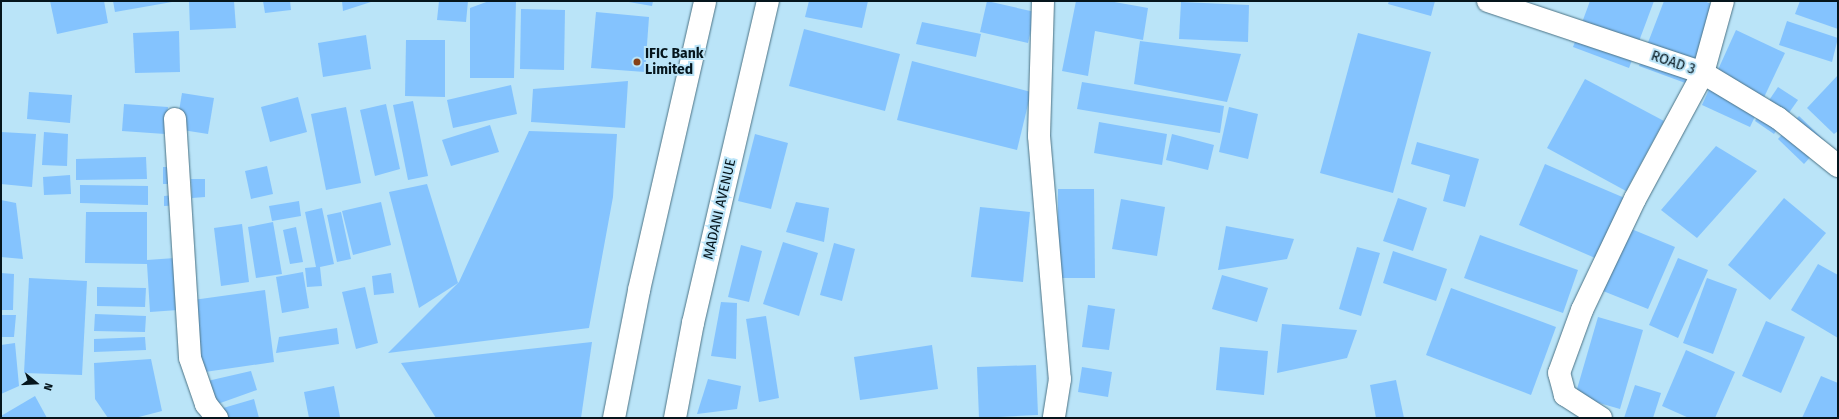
<!DOCTYPE html>
<html>
<head>
<meta charset="utf-8">
<style>
	body { margin:0 }
	#map { position:relative; width:1839px; height:419px; overflow:hidden; background:#bae4f8; font-family:"Fira Sans",sans-serif }
	div>[style] { position:absolute }
	.building>* { inset:0; background:#84c3fe }
	.roads { filter:drop-shadow(0 0 1px #4c7385) drop-shadow(0 0 1px #4c7385) }
	.minor>* { height:22px; margin:-11px; padding:0 11px; transform-origin:11px; border-radius:11px; background:#fff }
	.secondary>* { height:22px; margin:-11px; padding:0 11px; transform-origin:11px; border-radius:11px; background:#fff }
	.dots>* { width:11px; height:11px; translate:-50% -50%; box-sizing:border-box; border:2px solid #bae4f8; border-radius:50% }
	span { translate:-50% -50%; white-space:nowrap; text-align:center; line-height:1.15; -webkit-text-stroke:4px #bae4f8; paint-order:stroke }
	.poi-label { font-size:14px; color:#05151c; font-weight:700 }
	.left { translate:0 -50%; text-align:left }
	.street-label { font-size:14px; color:#05151c }
	.frame { position:absolute; inset:0; border:2px solid #05151c; pointer-events:none }
	.north { position:absolute; left:16px; top:363px; width:40px; height:40px; -webkit-text-stroke:3px #bae4f8; paint-order:stroke; rotate:108deg; font-size:11px; font-weight:700; line-height:16px; text-align:center; color:#05151c }
	.north::after { content:''; display:block; margin:auto; width:14px; height:18px; background:#05151c; clip-path:polygon(50% 0,100% 100%,50% 72%,0 100%) }
</style>
</head>
<body>
<div id="map">
	<div class="building">
		<i style="clip-path:polygon(50px 1px,104px 1px,108px 23px,57px 34px)"></i>
		<i style="clip-path:polygon(113px 1px,172px 1px,172px 2px,115px 12px)"></i>
		<i style="clip-path:polygon(189px 1px,234px 1px,236px 28px,190px 30px)"></i>
		<i style="clip-path:polygon(263px 1px,290px 1px,291px 10px,265px 13px)"></i>
		<i style="clip-path:polygon(342px 1px,374px 1px,343px 11px)"></i>
		<i style="clip-path:polygon(439px 1px,468px 1px,466px 22px,437px 20px)"></i>
		<i style="clip-path:polygon(489px 1px,516px 1px,514px 78px,470px 78px,470px 8px)"></i>
		<i style="clip-path:polygon(623px 1px,653px 1px,652px 6px)"></i>
		<i style="clip-path:polygon(809px 1px,868px 1px,862px 28px,805px 17px)"></i>
		<i style="clip-path:polygon(987px 1px,1035px 12px,1028px 43px,980px 32px)"></i>
		<i style="clip-path:polygon(1076px 1px,1109px 1px,1148px 8px,1143px 40px,1095px 31px,1088px 76px,1062px 71px)"></i>
		<i style="clip-path:polygon(1389px 1px,1435px 1px,1431px 16px,1388px 4px)"></i>
		<i style="clip-path:polygon(1590px 1px,1654px 1px,1629px 68px,1573px 47px)"></i>
		<i style="clip-path:polygon(1664px 1px,1704px 1px,1717px 6px,1688px 84px,1639px 66px)"></i>
		<i style="clip-path:polygon(1800px 1px,1838px 1px,1838px 29px,1795px 14px)"></i>
		<i style="clip-path:polygon(1181px 2px,1249px 5px,1248px 42px,1179px 39px)"></i>
		<i style="clip-path:polygon(521px 9px,565px 10px,564px 70px,520px 69px)"></i>
		<i style="clip-path:polygon(596px 12px,649px 17px,645px 72px,591px 68px)"></i>
		<i style="clip-path:polygon(1787px 21px,1838px 38px,1832px 62px,1779px 45px)"></i>
		<i style="clip-path:polygon(922px 22px,981px 34px,976px 57px,916px 44px)"></i>
		<i style="clip-path:polygon(804px 29px,900px 54px,885px 111px,789px 86px)"></i>
		<i style="clip-path:polygon(1736px 30px,1785px 53px,1750px 127px,1702px 105px)"></i>
		<i style="clip-path:polygon(179px 31px,180px 72px,135px 73px,133px 33px)"></i>
		<i style="clip-path:polygon(1358px 33px,1431px 52px,1393px 193px,1320px 173px)"></i>
		<i style="clip-path:polygon(366px 35px,371px 69px,323px 77px,318px 43px)"></i>
		<i style="clip-path:polygon(406px 40px,445px 40px,445px 97px,405px 96px)"></i>
		<i style="clip-path:polygon(1140px 41px,1241px 54px,1227px 102px,1134px 84px)"></i>
		<i style="clip-path:polygon(912px 61px,1031px 92px,1017px 150px,897px 120px)"></i>
		<i style="clip-path:polygon(1838px 75px,1838px 131px,1834px 134px,1807px 108px)"></i>
		<i style="clip-path:polygon(1585px 79px,1664px 121px,1626px 191px,1547px 148px)"></i>
		<i style="clip-path:polygon(628px 81px,625px 128px,531px 122px,533px 89px)"></i>
		<i style="clip-path:polygon(1082px 82px,1224px 106px,1220px 133px,1077px 109px)"></i>
		<i style="clip-path:polygon(511px 85px,517px 114px,453px 128px,447px 100px)"></i>
		<i style="clip-path:polygon(1778px 87px,1798px 100px,1774px 134px,1755px 121px)"></i>
		<i style="clip-path:polygon(29px 92px,72px 95px,70px 123px,27px 119px)"></i>
		<i style="clip-path:polygon(182px 93px,214px 98px,208px 134px,176px 129px)"></i>
		<i style="clip-path:polygon(298px 97px,307px 132px,270px 142px,261px 107px)"></i>
		<i style="clip-path:polygon(413px 101px,428px 176px,408px 180px,393px 105px)"></i>
		<i style="clip-path:polygon(124px 104px,168px 107px,165px 134px,122px 131px)"></i>
		<i style="clip-path:polygon(386px 104px,400px 169px,375px 176px,360px 110px)"></i>
		<i style="clip-path:polygon(346px 107px,361px 183px,326px 190px,311px 114px)"></i>
		<i style="clip-path:polygon(1229px 107px,1258px 114px,1248px 159px,1219px 152px)"></i>
		<i style="clip-path:polygon(1799px 116px,1825px 141px,1804px 164px,1778px 139px)"></i>
		<i style="clip-path:polygon(1099px 122px,1167px 134px,1162px 165px,1094px 153px)"></i>
		<i style="clip-path:polygon(490px 125px,499px 152px,451px 166px,442px 140px)"></i>
		<i style="clip-path:polygon(529px 131px,617px 134px,613px 197px,589px 328px,388px 353px,459px 282px)"></i>
		<i style="clip-path:polygon(1px 132px,36px 134px,32px 187px,1px 184px)"></i>
		<i style="clip-path:polygon(44px 132px,68px 134px,67px 166px,42px 165px)"></i>
		<i style="clip-path:polygon(755px 134px,788px 143px,771px 209px,738px 201px)"></i>
		<i style="clip-path:polygon(1172px 134px,1214px 145px,1208px 170px,1166px 160px)"></i>
		<i style="clip-path:polygon(1417px 142px,1479px 159px,1465px 207px,1443px 201px,1450px 175px,1411px 164px)"></i>
		<i style="clip-path:polygon(1716px 146px,1757px 171px,1697px 238px,1661px 210px)"></i>
		<i style="clip-path:polygon(146px 157px,147px 179px,76px 180px,76px 159px)"></i>
		<i style="clip-path:polygon(1545px 164px,1627px 199px,1602px 261px,1519px 225px)"></i>
		<i style="clip-path:polygon(267px 166px,273px 194px,251px 199px,245px 171px)"></i>
		<i style="clip-path:polygon(163px 167px,186px 167px,186px 184px,163px 184px)"></i>
		<i style="clip-path:polygon(70px 175px,71px 194px,44px 195px,43px 177px)"></i>
		<i style="clip-path:polygon(191px 179px,205px 179px,205px 197px,192px 198px)"></i>
		<i style="clip-path:polygon(427px 184px,458px 283px,419px 308px,389px 192px)"></i>
		<i style="clip-path:polygon(80px 185px,148px 186px,148px 205px,80px 203px)"></i>
		<i style="clip-path:polygon(1058px 189px,1094px 189px,1095px 278px,1058px 278px)"></i>
		<i style="clip-path:polygon(184px 194px,184px 205px,164px 206px,164px 196px)"></i>
		<i style="clip-path:polygon(1398px 198px,1427px 208px,1413px 251px,1383px 241px)"></i>
		<i style="clip-path:polygon(1784px 198px,1826px 233px,1770px 300px,1728px 265px)"></i>
		<i style="clip-path:polygon(1121px 199px,1165px 207px,1157px 256px,1112px 249px)"></i>
		<i style="clip-path:polygon(1px 200px,16px 203px,23px 259px,1px 257px)"></i>
		<i style="clip-path:polygon(299px 201px,301px 216px,272px 221px,269px 206px)"></i>
		<i style="clip-path:polygon(381px 202px,391px 245px,353px 255px,342px 211px)"></i>
		<i style="clip-path:polygon(796px 202px,829px 208px,824px 242px,786px 232px)"></i>
		<i style="clip-path:polygon(980px 207px,1030px 212px,1023px 282px,971px 277px)"></i>
		<i style="clip-path:polygon(322px 208px,334px 264px,320px 267px,322px 286px,307px 287px,305px 268px,316px 267px,305px 212px)"></i>
		<i style="clip-path:polygon(86px 212px,147px 212px,147px 260px,175px 258px,178px 310px,150px 312px,147px 264px,85px 263px)"></i>
		<i style="clip-path:polygon(341px 212px,351px 259px,337px 262px,327px 215px)"></i>
		<i style="clip-path:polygon(273px 222px,282px 274px,256px 278px,248px 227px)"></i>
		<i style="clip-path:polygon(242px 224px,249px 282px,221px 286px,214px 228px)"></i>
		<i style="clip-path:polygon(1226px 226px,1294px 239px,1287px 259px,1218px 270px)"></i>
		<i style="clip-path:polygon(296px 227px,303px 262px,290px 264px,283px 230px)"></i>
		<i style="clip-path:polygon(1629px 228px,1675px 247px,1648px 309px,1603px 291px)"></i>
		<i style="clip-path:polygon(1480px 235px,1578px 270px,1563px 313px,1464px 278px)"></i>
		<i style="clip-path:polygon(783px 242px,818px 253px,799px 316px,763px 304px)"></i>
		<i style="clip-path:polygon(834px 243px,855px 249px,842px 301px,820px 295px)"></i>
		<i style="clip-path:polygon(741px 245px,762px 251px,749px 302px,728px 297px)"></i>
		<i style="clip-path:polygon(1357px 247px,1380px 253px,1361px 316px,1339px 309px)"></i>
		<i style="clip-path:polygon(1393px 251px,1447px 269px,1436px 301px,1383px 283px)"></i>
		<i style="clip-path:polygon(1678px 258px,1708px 270px,1678px 338px,1649px 325px)"></i>
		<i style="clip-path:polygon(1818px 264px,1838px 275px,1838px 338px,1791px 310px)"></i>
		<i style="clip-path:polygon(303px 272px,309px 308px,282px 313px,276px 277px)"></i>
		<i style="clip-path:polygon(1px 273px,14px 274px,13px 310px,1px 310px)"></i>
		<i style="clip-path:polygon(391px 273px,394px 293px,374px 295px,372px 276px)"></i>
		<i style="clip-path:polygon(1222px 275px,1268px 288px,1257px 322px,1212px 309px)"></i>
		<i style="clip-path:polygon(29px 278px,87px 281px,82px 375px,24px 373px)"></i>
		<i style="clip-path:polygon(1707px 278px,1737px 289px,1713px 354px,1683px 343px)"></i>
		<i style="clip-path:polygon(97px 287px,146px 288px,145px 307px,97px 306px)"></i>
		<i style="clip-path:polygon(365px 287px,378px 343px,356px 349px,342px 292px)"></i>
		<i style="clip-path:polygon(1451px 288px,1556px 327px,1531px 395px,1426px 355px)"></i>
		<i style="clip-path:polygon(265px 290px,274px 362px,198px 373px,186px 301px)"></i>
		<i style="clip-path:polygon(721px 302px,737px 303px,736px 359px,711px 356px)"></i>
		<i style="clip-path:polygon(1088px 305px,1115px 309px,1109px 350px,1082px 347px)"></i>
		<i style="clip-path:polygon(95px 314px,146px 316px,145px 332px,94px 331px)"></i>
		<i style="clip-path:polygon(1px 315px,16px 315px,14px 337px,1px 337px)"></i>
		<i style="clip-path:polygon(766px 316px,779px 398px,759px 402px,746px 319px)"></i>
		<i style="clip-path:polygon(1598px 317px,1643px 330px,1620px 409px,1575px 396px)"></i>
		<i style="clip-path:polygon(1766px 321px,1805px 337px,1781px 393px,1742px 376px)"></i>
		<i style="clip-path:polygon(1282px 324px,1357px 330px,1347px 358px,1277px 373px)"></i>
		<i style="clip-path:polygon(337px 328px,339px 344px,276px 353px,279px 337px)"></i>
		<i style="clip-path:polygon(145px 337px,146px 350px,94px 352px,94px 339px)"></i>
		<i style="clip-path:polygon(592px 342px,581px 418px,436px 418px,401px 363px)"></i>
		<i style="clip-path:polygon(15px 343px,19px 386px,1px 394px,1px 345px)"></i>
		<i style="clip-path:polygon(932px 345px,938px 389px,860px 400px,854px 357px)"></i>
		<i style="clip-path:polygon(1220px 347px,1268px 351px,1264px 395px,1216px 390px)"></i>
		<i style="clip-path:polygon(1686px 350px,1735px 372px,1715px 418px,1689px 418px,1662px 406px)"></i>
		<i style="clip-path:polygon(151px 359px,162px 411px,135px 418px,108px 418px,95px 399px,94px 363px)"></i>
		<i style="clip-path:polygon(1036px 365px,1038px 415px,979px 418px,977px 367px)"></i>
		<i style="clip-path:polygon(1082px 367px,1112px 372px,1108px 397px,1078px 392px)"></i>
		<i style="clip-path:polygon(251px 371px,257px 390px,212px 406px,203px 382px)"></i>
		<i style="clip-path:polygon(1821px 376px,1838px 383px,1838px 418px,1802px 418px)"></i>
		<i style="clip-path:polygon(708px 379px,741px 386px,737px 409px,697px 414px)"></i>
		<i style="clip-path:polygon(1396px 380px,1404px 418px,1376px 418px,1370px 385px)"></i>
		<i style="clip-path:polygon(1635px 385px,1661px 393px,1653px 418px,1624px 418px)"></i>
		<i style="clip-path:polygon(334px 386px,340px 417px,309px 418px,304px 392px)"></i>
		<i style="clip-path:polygon(35px 396px,47px 418px,2px 418px,1px 416px)"></i>
		<i style="clip-path:polygon(254px 399px,259px 418px,216px 418px,213px 411px)"></i>
	</div>
	<div class="roads">
		<div class="minor">
			<i style="left:1043px;top:1px;width:135px;rotate:91.7deg"></i>
			<i style="left:1039px;top:136px;width:244px;rotate:85.1deg"></i>
			<i style="left:1060px;top:379px;width:39px;rotate:99deg"></i>
			<i style="left:1488px;top:1px;width:227px;rotate:18.5deg"></i>
			<i style="left:1703px;top:73px;width:87px;rotate:31deg"></i>
			<i style="left:1778px;top:118px;width:77px;rotate:38.7deg"></i>
			<i style="left:175px;top:119px;width:239px;rotate:86.4deg"></i>
			<i style="left:190px;top:358px;width:49px;rotate:70.8deg"></i>
			<i style="left:206px;top:404px;width:18px;rotate:52deg"></i>
			<i style="left:1601px;top:418px;width:43px;rotate:-147.4deg"></i>
			<i style="left:1565px;top:395px;width:23px;rotate:-105deg"></i>
			<i style="left:1559px;top:373px;width:67px;rotate:-69.9deg"></i>
			<i style="left:1582px;top:310px;width:123px;rotate:-64.5deg"></i>
			<i style="left:1635px;top:199px;width:143px;rotate:-61.6deg"></i>
			<i style="left:1703px;top:73px;width:75px;rotate:-74.5deg"></i>
		</div>
		<div class="secondary">
			<i style="left:614px;top:418px;width:130px;rotate:-78.9deg"></i>
			<i style="left:639px;top:290px;width:296px;rotate:-77.1deg"></i>
			<i style="left:675px;top:418px;width:97px;rotate:-79.3deg"></i>
			<i style="left:693px;top:323px;width:331px;rotate:-76.9deg"></i>
		</div>
	</div>
	<div class="dots">
		<i style="left:637px;top:62px;background:#864118"></i>
	</div>
	<div class="poi-label">
		<span class="left" style="left:645px;top:62px">IFIC Bank<br>Limited</span>
	</div>
	<div class="street-label">
		<span style="left:1673px;top:63px;rotate:19deg">ROAD 3</span>
		<span style="left:720px;top:209px;rotate:-77deg">MADANI AVENUE</span>
	</div>
	<div class="frame"></div>
	<div class="north">N</div>
</div>
</body>
</html>
